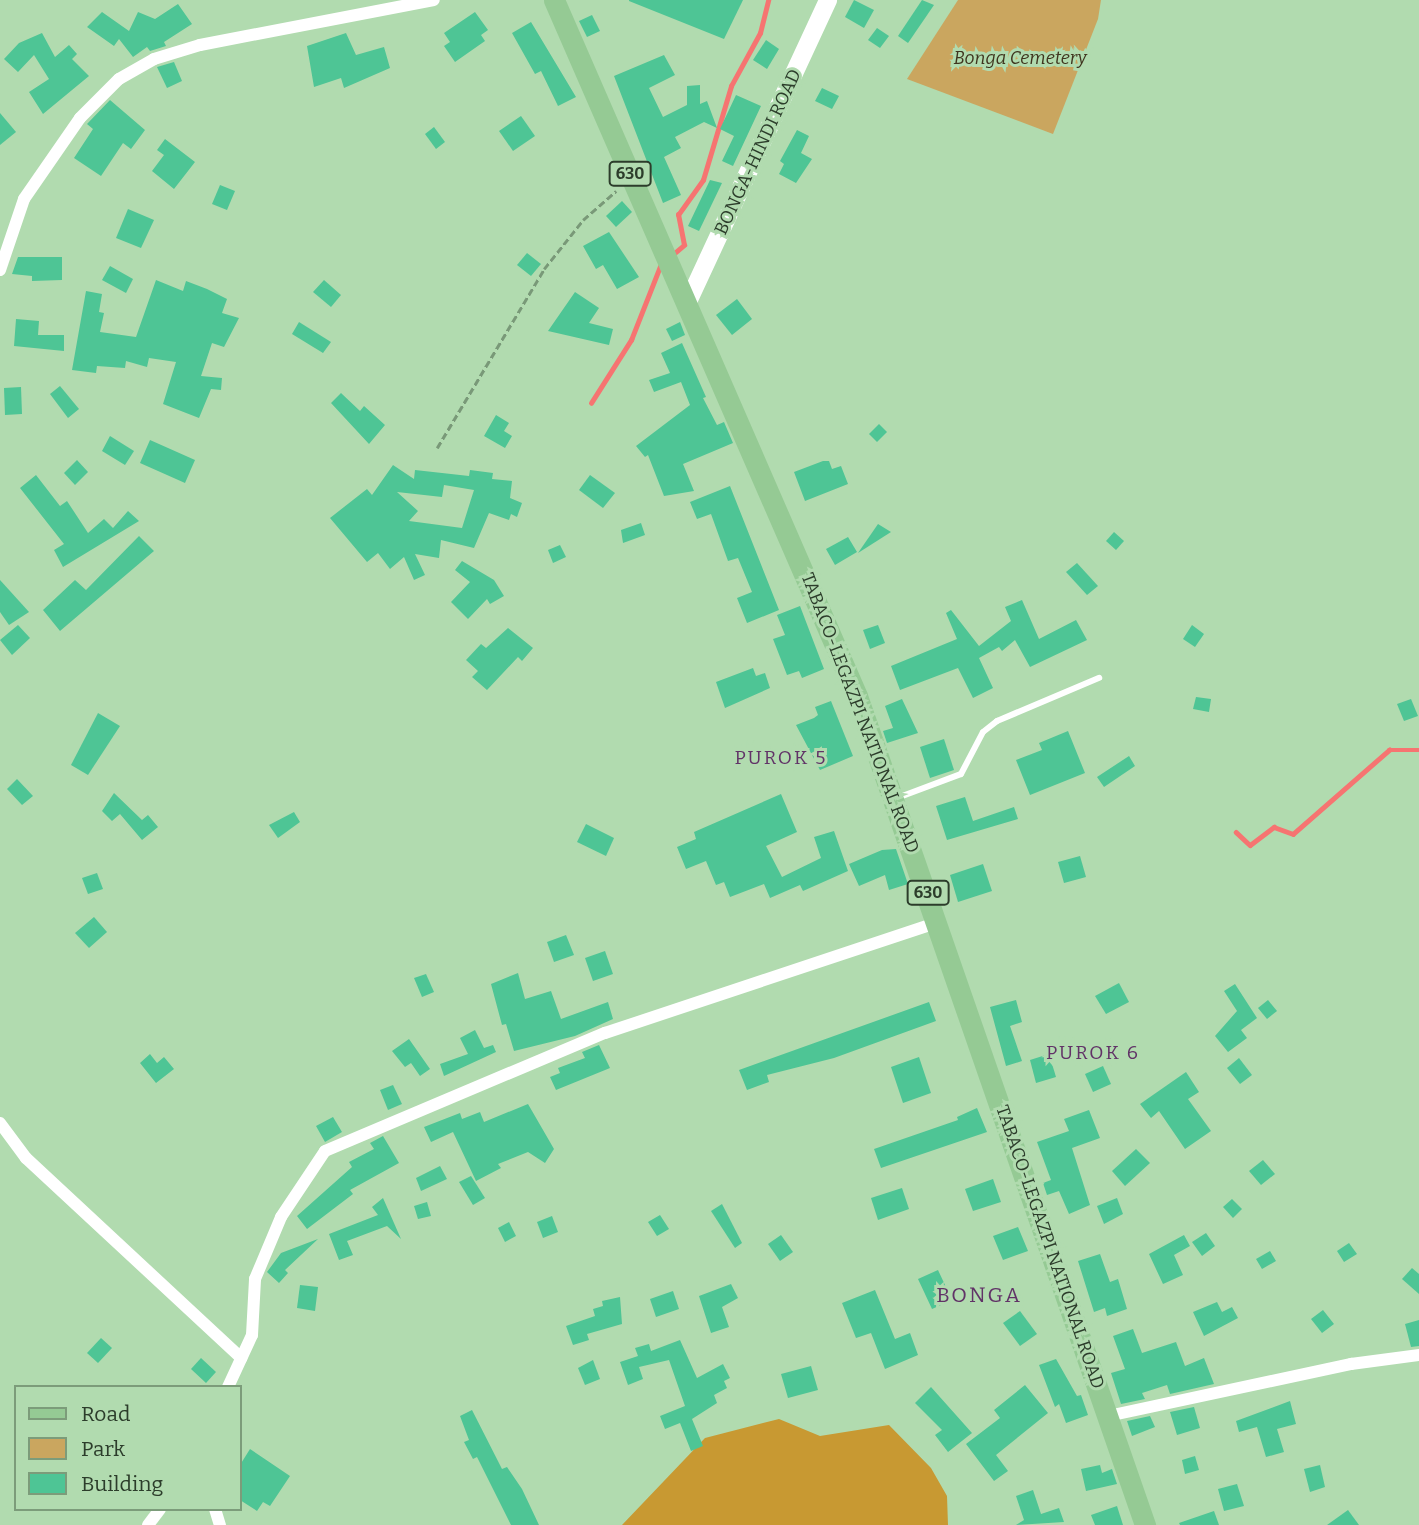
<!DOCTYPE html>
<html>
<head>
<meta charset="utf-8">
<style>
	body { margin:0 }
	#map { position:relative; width:1419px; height:1525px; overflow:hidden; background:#b1dbaf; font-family:Bitter,serif }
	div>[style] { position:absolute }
	.green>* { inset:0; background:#caa65f }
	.forest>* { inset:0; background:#c89932 }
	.stream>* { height:4.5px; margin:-2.25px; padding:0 2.25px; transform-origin:2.25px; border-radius:2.25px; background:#f67471 }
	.building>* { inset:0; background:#4ec595 }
	.path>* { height:2.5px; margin-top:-1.25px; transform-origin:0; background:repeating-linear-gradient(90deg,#799978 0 7px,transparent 0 10.5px) }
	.lane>* { height:6px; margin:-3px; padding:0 3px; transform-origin:3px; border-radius:3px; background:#fff }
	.street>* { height:12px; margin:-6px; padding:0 6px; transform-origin:6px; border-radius:6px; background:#fff }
	.secondary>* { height:18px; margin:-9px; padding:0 9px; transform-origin:9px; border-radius:9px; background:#fff }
	.primary>* { height:21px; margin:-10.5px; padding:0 10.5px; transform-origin:10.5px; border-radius:10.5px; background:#95ca94 }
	span { translate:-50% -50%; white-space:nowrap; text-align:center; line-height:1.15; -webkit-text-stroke:6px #b1dbaf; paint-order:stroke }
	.shield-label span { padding:2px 5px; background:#b1dbaf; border:2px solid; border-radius:5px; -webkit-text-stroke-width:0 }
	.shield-label { font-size:16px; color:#2c3d2b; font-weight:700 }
	.park-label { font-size:18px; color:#3f341e; font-style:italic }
	.street-label { font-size:18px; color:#2c3d2b }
	.neighbourhood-label { font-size:19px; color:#613367; letter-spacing:2px }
	.quarter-label { font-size:21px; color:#613367; letter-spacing:2px }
	.legend { position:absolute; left:14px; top:1385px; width:228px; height:126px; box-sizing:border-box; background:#b1dbaf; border:2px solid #7c9c7a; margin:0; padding:9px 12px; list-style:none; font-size:21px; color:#2c3d2b }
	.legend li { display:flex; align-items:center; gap:14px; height:35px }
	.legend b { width:35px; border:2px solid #7c9c7a }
</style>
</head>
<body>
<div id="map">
	<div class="green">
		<i style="clip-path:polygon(958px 0,1101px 0,1098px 19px,1053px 134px,907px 79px)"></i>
	</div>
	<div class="forest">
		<i style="clip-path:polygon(779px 1419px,820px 1436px,889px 1425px,931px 1468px,947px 1496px,948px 1525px,622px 1525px,705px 1438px)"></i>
	</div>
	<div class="stream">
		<i style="left:671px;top:256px;width:17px;rotate:-40deg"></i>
		<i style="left:684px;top:245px;width:31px;rotate:-101deg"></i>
		<i style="left:678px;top:215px;width:43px;rotate:-54.5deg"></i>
		<i style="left:703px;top:180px;width:98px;rotate:-73.4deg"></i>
		<i style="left:731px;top:86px;width:60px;rotate:-61.3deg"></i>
		<i style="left:760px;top:33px;width:34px;rotate:-76deg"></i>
		<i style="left:591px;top:403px;width:75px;rotate:-57.6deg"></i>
		<i style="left:631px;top:340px;width:82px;rotate:-68.5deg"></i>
		<i style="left:1236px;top:832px;width:19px;rotate:43deg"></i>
		<i style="left:1250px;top:845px;width:30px;rotate:-37deg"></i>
		<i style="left:1274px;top:827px;width:20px;rotate:20deg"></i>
		<i style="left:1293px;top:834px;width:128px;rotate:-41.2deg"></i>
		<i style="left:1389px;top:750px;width:30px"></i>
	</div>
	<div class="building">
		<i style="clip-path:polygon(743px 0,724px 39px,629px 1px,629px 0)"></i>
		<i style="clip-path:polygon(854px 0,874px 10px,864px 28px,845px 17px)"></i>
		<i style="clip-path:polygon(922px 0,934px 5px,908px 43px,898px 36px)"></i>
		<i style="clip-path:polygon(178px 4px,192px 24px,164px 42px,166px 46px,150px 51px,147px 47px,133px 57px,119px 39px,114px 46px,87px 27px,102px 12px,129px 31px,138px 12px,155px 19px)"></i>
		<i style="clip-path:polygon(475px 12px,488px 30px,481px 35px,485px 41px,455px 62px,444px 46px,450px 42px,444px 33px)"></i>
		<i style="clip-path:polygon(592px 15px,600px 31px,587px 37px,579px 21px)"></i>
		<i style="clip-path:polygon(531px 22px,576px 97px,558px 106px,541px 71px,535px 74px,512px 33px)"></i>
		<i style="clip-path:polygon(877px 28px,889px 36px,880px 48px,868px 40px)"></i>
		<i style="clip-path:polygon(42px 33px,55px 57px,69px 45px,77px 54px,72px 59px,89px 76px,43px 114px,29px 92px,49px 79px,34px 55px,18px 72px,4px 59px,19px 43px)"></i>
		<i style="clip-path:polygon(346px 33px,356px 55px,384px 47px,390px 68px,344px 88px,341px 78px,314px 87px,307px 46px)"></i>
		<i style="clip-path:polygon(766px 40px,779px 49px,767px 69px,753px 60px)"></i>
		<i style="clip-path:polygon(664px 55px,675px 75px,649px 88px,663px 117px,687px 105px,687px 86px,700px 85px,700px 104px,707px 101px,717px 128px,704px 122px,675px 137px,681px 148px,664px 157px,681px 195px,663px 203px,614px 76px)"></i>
		<i style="clip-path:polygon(174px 62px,182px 81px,167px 88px,157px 67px)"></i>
		<i style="clip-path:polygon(822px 88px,839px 96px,832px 109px,815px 101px)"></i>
		<i style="clip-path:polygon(736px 95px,761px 106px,733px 166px,722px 161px,734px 136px,720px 129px)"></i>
		<i style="clip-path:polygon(110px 100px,145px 130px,131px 149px,123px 143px,101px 176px,74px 158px,93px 129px,87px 124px)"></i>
		<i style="clip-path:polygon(0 113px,16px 132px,0 145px)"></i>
		<i style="clip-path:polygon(521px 116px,535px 136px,513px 151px,499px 131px)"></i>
		<i style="clip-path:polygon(434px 127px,445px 142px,436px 149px,425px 134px)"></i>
		<i style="clip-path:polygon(797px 130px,809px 136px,801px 153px,812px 159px,796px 183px,779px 174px,784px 164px,780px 161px)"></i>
		<i style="clip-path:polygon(165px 139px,195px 162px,174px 189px,152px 171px,164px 155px,157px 150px)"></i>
		<i style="clip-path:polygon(710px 180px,722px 183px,699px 231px,688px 226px)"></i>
		<i style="clip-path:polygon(220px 185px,235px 191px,227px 210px,212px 204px)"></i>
		<i style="clip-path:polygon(622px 201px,632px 212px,616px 227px,606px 216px)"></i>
		<i style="clip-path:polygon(128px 209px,154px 220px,141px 248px,116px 238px)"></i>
		<i style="clip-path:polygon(609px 232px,639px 277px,617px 289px,603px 265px,596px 269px,583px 246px)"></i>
		<i style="clip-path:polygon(527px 253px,541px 264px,531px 276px,517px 265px)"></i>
		<i style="clip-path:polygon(18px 257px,62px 257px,62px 280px,32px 281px,32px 276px,12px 274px)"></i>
		<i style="clip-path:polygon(110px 266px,133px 279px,126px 293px,102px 280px)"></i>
		<i style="clip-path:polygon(156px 280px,183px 291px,186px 281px,207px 289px,227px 299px,222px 313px,239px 318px,224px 347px,212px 343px,201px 376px,222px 378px,221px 390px,211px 389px,199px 418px,163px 404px,176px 362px,149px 358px,147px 367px,126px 361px,125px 368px,97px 366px,96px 373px,72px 370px,86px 291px,102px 294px,99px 312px,104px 313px,100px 332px,136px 337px)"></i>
		<i style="clip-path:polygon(324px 280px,341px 295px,331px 307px,313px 292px)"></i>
		<i style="clip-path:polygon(575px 292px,599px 308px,589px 323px,613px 329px,609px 345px,548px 331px)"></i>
		<i style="clip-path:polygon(737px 299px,752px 319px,732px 335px,716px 315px)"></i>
		<i style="clip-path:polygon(16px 319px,39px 321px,38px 335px,64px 335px,64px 351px,14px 346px)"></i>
		<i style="clip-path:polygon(299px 322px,331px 342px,323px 353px,292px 334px)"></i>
		<i style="clip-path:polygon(680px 322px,685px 335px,672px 341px,666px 329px)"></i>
		<i style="clip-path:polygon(682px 343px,706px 397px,703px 398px,717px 425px,724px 422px,733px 443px,683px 464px,694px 491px,664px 496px,648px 455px,645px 457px,636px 446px,690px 405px,681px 382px,654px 392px,649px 380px,670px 373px,661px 353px)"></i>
		<i style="clip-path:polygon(60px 386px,79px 409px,68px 418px,50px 394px)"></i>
		<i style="clip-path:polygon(21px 387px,22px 414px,5px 415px,4px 388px)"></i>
		<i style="clip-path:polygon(341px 393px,360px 411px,364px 406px,385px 425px,369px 444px,331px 403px)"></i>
		<i style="clip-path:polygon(496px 415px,509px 423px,504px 431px,512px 436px,505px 448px,484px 436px)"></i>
		<i style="clip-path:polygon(879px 424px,887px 432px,877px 442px,869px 434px)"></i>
		<i style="clip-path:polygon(110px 436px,134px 451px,125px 465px,102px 451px)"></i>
		<i style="clip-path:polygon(150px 440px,195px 460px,185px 483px,140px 463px)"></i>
		<i style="clip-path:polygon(77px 460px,88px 472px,75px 485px,64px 473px)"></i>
		<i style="clip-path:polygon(823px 461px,829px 461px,832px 469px,841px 466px,848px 484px,805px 501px,794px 472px)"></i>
		<i style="clip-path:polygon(evenodd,393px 465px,414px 479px,415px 470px,469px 476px,470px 470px,493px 473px,492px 479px,512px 481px,510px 498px,522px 503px,517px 517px,511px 514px,509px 520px,489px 513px,474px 548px,441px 540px,439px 558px,415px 554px,425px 575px,414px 580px,404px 557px,390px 569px,378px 553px,367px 562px,330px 518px,367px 489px,372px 495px,393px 465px,444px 485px,474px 490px,462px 528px,409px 521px,418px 511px,397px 492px,442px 497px,444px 485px)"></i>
		<i style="clip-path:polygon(36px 475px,60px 506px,67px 501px,88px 533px,104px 519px,113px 528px,128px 511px,139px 521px,63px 567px,54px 550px,64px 544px,20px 488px)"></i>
		<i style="clip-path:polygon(590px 475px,615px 493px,603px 508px,579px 490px)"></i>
		<i style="clip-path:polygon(730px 486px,779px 610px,747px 623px,737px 598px,752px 592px,738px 558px,728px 561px,711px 514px,697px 519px,690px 502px)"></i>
		<i style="clip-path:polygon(641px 523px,645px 535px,623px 543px,621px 530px)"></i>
		<i style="clip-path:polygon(878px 524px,891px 532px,858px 553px)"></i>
		<i style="clip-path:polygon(1114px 532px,1124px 541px,1116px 550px,1106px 541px)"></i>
		<i style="clip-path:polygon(139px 536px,154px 551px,60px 631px,43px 610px,75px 580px,86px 590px)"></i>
		<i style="clip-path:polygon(848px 537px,857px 552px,835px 565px,826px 549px)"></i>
		<i style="clip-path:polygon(560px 545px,566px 557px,553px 563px,548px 550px)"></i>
		<i style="clip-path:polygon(462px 561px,494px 580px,504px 596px,490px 604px,487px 599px,468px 619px,451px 602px,470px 582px,455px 570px)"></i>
		<i style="clip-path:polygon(1077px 563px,1098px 586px,1087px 595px,1066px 572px)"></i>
		<i style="clip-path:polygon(0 580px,29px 612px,9px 625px,0 612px)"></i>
		<i style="clip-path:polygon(1022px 600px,1039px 639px,1076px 620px,1087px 640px,1030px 667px,1015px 640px,1002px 651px,999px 647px,979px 658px,993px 688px,973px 698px,958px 668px,900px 690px,891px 666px,957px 639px,946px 613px,951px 610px,979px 646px,1011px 621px,1005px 607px)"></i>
		<i style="clip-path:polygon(800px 606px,824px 669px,802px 678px,799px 671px,787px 675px,773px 639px,785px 635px,777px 615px)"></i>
		<i style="clip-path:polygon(18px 625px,30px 638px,12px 655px,0 640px)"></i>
		<i style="clip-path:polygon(878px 625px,885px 643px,870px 649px,863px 630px)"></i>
		<i style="clip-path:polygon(1192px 625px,1204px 634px,1195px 647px,1183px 639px)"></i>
		<i style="clip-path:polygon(508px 628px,533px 648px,522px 661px,518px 657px,487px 690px,472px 677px,478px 671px,466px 660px,481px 644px,486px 648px)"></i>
		<i style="clip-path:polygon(753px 668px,756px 676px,765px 673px,770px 688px,725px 708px,716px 682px)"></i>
		<i style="clip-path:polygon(1196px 697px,1211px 699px,1209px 712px,1193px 709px)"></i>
		<i style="clip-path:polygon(902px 699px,918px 733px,887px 743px,883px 731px,893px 728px,885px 706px)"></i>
		<i style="clip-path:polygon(1411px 699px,1418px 716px,1404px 721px,1397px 704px)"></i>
		<i style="clip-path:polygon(831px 701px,853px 756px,820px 770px,796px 725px,814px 718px,818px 715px,815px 707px)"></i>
		<i style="clip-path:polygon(98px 713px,120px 726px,88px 775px,71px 765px)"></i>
		<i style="clip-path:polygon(1068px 731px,1085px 773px,1030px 795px,1016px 760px,1042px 750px,1039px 743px)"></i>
		<i style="clip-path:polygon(944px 739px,954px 770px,930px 778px,920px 747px)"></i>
		<i style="clip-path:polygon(1129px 756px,1135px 766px,1104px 787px,1097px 777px)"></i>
		<i style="clip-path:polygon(17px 779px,33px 796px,22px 805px,7px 789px)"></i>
		<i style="clip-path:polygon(114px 793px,142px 820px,148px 815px,158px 827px,142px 840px,120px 814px,112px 821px,102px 811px)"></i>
		<i style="clip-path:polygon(781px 794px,797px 832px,766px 846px,782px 877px,821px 858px,814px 837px,834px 831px,848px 871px,803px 891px,800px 885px,770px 898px,764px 884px,730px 897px,724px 882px,716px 885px,706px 861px,686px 869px,677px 847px,696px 839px,694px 832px)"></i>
		<i style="clip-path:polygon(965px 797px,973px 821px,1014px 807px,1018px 819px,947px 840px,936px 806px)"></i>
		<i style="clip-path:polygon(294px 812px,300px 822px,278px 838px,269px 825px)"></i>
		<i style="clip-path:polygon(586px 824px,614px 838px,606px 856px,577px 842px)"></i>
		<i style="clip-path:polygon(896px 849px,908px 884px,889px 890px,885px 875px,859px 886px,849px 864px,882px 850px)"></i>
		<i style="clip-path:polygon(1080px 856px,1086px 877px,1064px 883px,1058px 862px)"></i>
		<i style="clip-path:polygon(983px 864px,992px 891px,958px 902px,950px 875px)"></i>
		<i style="clip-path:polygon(97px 873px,103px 889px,88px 894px,82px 878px)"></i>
		<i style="clip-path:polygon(94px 917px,107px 932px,89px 948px,75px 933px)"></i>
		<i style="clip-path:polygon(566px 935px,574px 955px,554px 962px,547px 942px)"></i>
		<i style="clip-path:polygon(605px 951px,613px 974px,593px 981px,585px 958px)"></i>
		<i style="clip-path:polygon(518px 973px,525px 999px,551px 991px,561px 1019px,608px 1002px,613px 1019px,575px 1036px,514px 1051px,506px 1024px,502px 1025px,491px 984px)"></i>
		<i style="clip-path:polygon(426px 974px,434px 992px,422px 997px,414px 978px)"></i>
		<i style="clip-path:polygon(1119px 983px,1129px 1002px,1106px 1014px,1095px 996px)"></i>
		<i style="clip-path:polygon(1235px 984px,1257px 1018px,1241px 1030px,1247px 1038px,1228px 1052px,1215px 1036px,1237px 1011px,1224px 991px)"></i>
		<i style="clip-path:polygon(1016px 1000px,1022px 1022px,1010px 1026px,1022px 1061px,1006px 1066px,990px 1007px)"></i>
		<i style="clip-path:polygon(1268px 1000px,1277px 1011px,1267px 1019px,1258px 1008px)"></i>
		<i style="clip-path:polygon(929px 1002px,936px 1021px,834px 1058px,767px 1075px,769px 1082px,747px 1090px,739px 1070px)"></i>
		<i style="clip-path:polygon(475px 1030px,484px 1048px,493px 1045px,496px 1052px,444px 1076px,440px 1064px,468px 1054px,460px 1038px)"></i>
		<i style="clip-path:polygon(409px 1039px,430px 1069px,420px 1076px,411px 1063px,405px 1067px,392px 1051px)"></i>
		<i style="clip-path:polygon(599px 1045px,610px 1068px,556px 1090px,550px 1077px,560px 1073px,558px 1068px,585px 1058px,582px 1052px)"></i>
		<i style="clip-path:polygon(150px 1054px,157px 1063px,164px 1057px,174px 1069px,156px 1083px,140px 1063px)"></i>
		<i style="clip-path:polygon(1049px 1054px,1056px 1077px,1036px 1083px,1030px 1060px)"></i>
		<i style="clip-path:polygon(919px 1057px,931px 1093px,903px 1103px,891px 1067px)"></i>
		<i style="clip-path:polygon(1239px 1058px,1252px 1075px,1240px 1084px,1227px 1068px)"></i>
		<i style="clip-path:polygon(1103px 1066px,1111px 1084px,1093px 1092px,1085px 1074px)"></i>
		<i style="clip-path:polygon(1186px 1072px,1199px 1092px,1188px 1099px,1211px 1131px,1185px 1149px,1159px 1111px,1151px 1118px,1140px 1104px)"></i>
		<i style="clip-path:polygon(393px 1085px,402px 1104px,388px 1110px,380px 1090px)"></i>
		<i style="clip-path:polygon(528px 1104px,554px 1149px,545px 1163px,528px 1152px,498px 1164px,501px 1168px,476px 1181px,453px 1132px,431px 1142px,424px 1127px,460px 1113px,462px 1119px,480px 1112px,484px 1122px)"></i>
		<i style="clip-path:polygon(977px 1108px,987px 1132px,881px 1168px,874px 1149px,958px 1120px,957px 1117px)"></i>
		<i style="clip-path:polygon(1089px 1110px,1100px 1138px,1072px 1148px,1090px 1205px,1069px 1214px,1059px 1191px,1047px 1195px,1043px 1183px,1051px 1180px,1037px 1142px,1069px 1131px,1064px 1119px)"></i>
		<i style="clip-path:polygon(333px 1117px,342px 1132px,325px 1142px,316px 1126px)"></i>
		<i style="clip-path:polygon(383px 1136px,399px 1163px,350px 1190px,353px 1194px,307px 1229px,297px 1216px,352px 1167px,349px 1162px,374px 1149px,370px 1143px)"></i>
		<i style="clip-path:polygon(1136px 1149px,1150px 1163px,1125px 1186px,1112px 1171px)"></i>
		<i style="clip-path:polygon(1263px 1160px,1275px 1174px,1261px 1185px,1249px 1171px)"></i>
		<i style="clip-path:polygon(440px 1166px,447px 1179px,421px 1191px,416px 1178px)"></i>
		<i style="clip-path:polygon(471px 1176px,485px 1198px,473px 1205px,459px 1182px)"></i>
		<i style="clip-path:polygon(993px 1179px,1001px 1202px,973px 1211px,965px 1189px)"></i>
		<i style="clip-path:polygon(902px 1188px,909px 1209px,878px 1220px,871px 1198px)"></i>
		<i style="clip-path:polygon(383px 1198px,401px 1239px,387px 1226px,347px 1241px,353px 1255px,339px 1260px,329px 1234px,378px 1215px,372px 1207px)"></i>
		<i style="clip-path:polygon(1117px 1198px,1123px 1214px,1104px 1224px,1097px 1206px)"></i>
		<i style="clip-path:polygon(1232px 1199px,1242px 1209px,1233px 1218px,1223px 1207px)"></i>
		<i style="clip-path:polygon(427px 1202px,431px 1216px,418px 1219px,414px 1206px)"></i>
		<i style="clip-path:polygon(722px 1204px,742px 1243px,735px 1248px,711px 1211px)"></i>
		<i style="clip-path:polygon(660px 1215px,669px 1229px,657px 1236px,648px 1222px)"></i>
		<i style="clip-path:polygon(552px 1216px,558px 1232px,543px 1238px,537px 1222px)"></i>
		<i style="clip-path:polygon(509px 1222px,516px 1236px,505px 1242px,498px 1228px)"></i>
		<i style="clip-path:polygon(1018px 1227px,1028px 1251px,1003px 1260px,993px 1236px)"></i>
		<i style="clip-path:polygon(1206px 1233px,1215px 1246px,1202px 1256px,1192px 1242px)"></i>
		<i style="clip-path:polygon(781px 1235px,793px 1252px,780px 1261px,768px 1244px)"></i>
		<i style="clip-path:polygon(1184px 1235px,1190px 1246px,1174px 1255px,1183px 1275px,1163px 1284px,1149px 1254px)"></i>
		<i style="clip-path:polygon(318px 1239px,285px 1270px,288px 1273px,279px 1283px,267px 1272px,281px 1253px)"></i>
		<i style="clip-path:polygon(1349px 1243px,1357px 1254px,1344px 1262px,1337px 1251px)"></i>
		<i style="clip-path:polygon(1270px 1251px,1276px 1261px,1262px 1269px,1256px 1259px)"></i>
		<i style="clip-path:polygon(1100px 1254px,1110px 1282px,1118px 1279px,1127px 1309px,1107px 1316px,1105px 1308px,1094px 1312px,1078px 1261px)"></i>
		<i style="clip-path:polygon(1412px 1268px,1419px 1274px,1419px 1294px,1402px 1279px)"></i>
		<i style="clip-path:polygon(938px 1270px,952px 1300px,932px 1309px,918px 1279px)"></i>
		<i style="clip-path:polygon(731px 1284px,738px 1298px,722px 1307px,729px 1327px,711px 1333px,699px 1296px)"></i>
		<i style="clip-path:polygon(300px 1285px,318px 1287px,315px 1311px,297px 1308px)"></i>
		<i style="clip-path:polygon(875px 1290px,895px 1339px,910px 1333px,918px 1355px,885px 1369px,871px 1333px,856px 1338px,842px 1303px)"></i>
		<i style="clip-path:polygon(673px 1291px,679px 1309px,656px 1317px,650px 1299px)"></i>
		<i style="clip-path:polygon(620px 1297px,622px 1324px,587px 1334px,589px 1340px,573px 1345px,566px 1326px,595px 1316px,593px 1309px,603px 1306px,602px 1301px)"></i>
		<i style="clip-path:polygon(1217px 1302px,1222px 1312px,1232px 1307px,1238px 1318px,1204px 1336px,1193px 1312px)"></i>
		<i style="clip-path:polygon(1323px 1310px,1334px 1324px,1322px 1333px,1311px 1319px)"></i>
		<i style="clip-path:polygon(1020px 1311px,1037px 1334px,1020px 1346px,1003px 1323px)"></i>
		<i style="clip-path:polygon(1419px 1320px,1419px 1346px,1411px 1347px,1405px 1324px)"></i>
		<i style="clip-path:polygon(1133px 1329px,1142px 1353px,1176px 1342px,1185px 1366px,1204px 1358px,1214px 1384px,1170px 1394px,1167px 1385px,1142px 1393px,1145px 1399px,1121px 1404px,1111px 1373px,1125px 1369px,1113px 1336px)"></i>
		<i style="clip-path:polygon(101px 1338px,112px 1348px,98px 1363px,87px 1353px)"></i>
		<i style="clip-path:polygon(680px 1340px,697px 1378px,723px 1364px,730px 1378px,724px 1381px,727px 1388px,714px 1395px,717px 1403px,692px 1419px,703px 1446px,691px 1451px,680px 1423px,665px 1429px,660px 1416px,685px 1406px,669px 1360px,639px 1367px,643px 1379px,628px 1385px,620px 1362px,638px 1356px,635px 1348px,649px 1344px,651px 1351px)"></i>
		<i style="clip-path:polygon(201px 1358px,216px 1372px,206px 1383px,191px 1369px)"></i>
		<i style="clip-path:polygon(1056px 1359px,1077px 1396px,1081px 1395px,1088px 1415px,1066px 1423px,1059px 1404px,1055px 1407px,1039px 1365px)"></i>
		<i style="clip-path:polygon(593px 1360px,600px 1379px,585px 1385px,578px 1368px)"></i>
		<i style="clip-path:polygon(811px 1366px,818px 1390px,788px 1398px,781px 1374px)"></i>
		<i style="clip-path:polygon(1025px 1385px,1048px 1413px,996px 1455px,1008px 1471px,994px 1481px,966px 1444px,1000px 1418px,994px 1410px)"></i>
		<i style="clip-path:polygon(931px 1387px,972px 1433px,948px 1452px,935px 1435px,942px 1430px,915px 1403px)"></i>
		<i style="clip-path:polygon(1290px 1401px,1296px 1424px,1277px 1429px,1284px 1452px,1266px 1457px,1257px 1427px,1239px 1432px,1236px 1421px)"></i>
		<i style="clip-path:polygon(1194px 1407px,1200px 1428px,1177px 1435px,1170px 1412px)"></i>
		<i style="clip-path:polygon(472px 1410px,502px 1469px,507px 1467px,522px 1489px,539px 1525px,511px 1525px,477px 1457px,473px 1459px,464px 1442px,469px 1440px,460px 1416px)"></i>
		<i style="clip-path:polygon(1150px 1416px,1155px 1427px,1132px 1436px,1127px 1421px)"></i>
		<i style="clip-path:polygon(250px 1449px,290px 1476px,270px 1506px,263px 1502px,257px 1511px,240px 1500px,240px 1465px)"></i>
		<i style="clip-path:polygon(1195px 1456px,1199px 1470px,1185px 1474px,1182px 1460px)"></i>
		<i style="clip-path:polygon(1100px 1465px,1102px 1473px,1112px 1469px,1117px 1484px,1086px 1491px,1081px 1469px)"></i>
		<i style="clip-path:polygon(1320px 1465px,1325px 1487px,1310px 1492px,1304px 1469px)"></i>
		<i style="clip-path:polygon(1237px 1484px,1244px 1506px,1224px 1511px,1218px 1489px)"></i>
		<i style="clip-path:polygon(1033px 1490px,1041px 1514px,1059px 1508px,1064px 1522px,1016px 1525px,1024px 1520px,1016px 1496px)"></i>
		<i style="clip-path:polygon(1117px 1506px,1123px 1525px,1095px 1525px,1091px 1515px)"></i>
		<i style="clip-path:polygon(1348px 1510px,1359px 1525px,1327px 1525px)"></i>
		<i style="clip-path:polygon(1214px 1511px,1219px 1525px,1180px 1525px,1179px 1523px)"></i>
	</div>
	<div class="path">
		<i style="left:437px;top:448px;width:209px;rotate:-59.1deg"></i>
		<i style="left:544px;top:269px;width:63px;rotate:-51.5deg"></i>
		<i style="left:583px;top:220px;width:44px;rotate:-41.3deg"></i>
	</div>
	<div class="lane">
		<i style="left:897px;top:798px;width:68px;rotate:-20.6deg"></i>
		<i style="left:961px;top:774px;width:47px;rotate:-62.4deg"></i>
		<i style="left:983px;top:732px;width:18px;rotate:-38deg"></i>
		<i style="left:997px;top:721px;width:111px;rotate:-22.9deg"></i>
	</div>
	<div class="street">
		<i style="left:0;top:270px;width:75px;rotate:-71.3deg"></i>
		<i style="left:24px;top:199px;width:98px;rotate:-55.3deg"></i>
		<i style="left:80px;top:118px;width:55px;rotate:-45deg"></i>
		<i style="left:119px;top:79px;width:40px;rotate:-29.7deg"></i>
		<i style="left:154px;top:59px;width:48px;rotate:-16.9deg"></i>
		<i style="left:200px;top:45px;width:238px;rotate:-10.9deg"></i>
		<i style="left:0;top:1123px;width:44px;rotate:53.4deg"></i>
		<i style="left:26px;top:1158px;width:294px;rotate:42.9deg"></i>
		<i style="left:228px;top:1387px;width:57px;rotate:-65.2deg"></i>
		<i style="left:252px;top:1335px;width:56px;rotate:-86.9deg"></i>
		<i style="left:255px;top:1279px;width:67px;rotate:-67.2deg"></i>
		<i style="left:281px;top:1217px;width:79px;rotate:-56.3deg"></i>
		<i style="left:325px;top:1151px;width:304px;rotate:-22.9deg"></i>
		<i style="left:605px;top:1033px;width:351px;rotate:-18.4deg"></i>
		<i style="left:1108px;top:1416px;width:249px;rotate:-12.1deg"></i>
		<i style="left:1351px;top:1364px;width:69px;rotate:-7.5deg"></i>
		<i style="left:215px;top:1509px;width:17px;rotate:73deg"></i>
		<i style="left:148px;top:1525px;width:20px;rotate:-53deg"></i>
	</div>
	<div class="secondary">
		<i style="left:687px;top:304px;width:335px;rotate:-65.1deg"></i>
	</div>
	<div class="primary">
		<i style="left:554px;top:0;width:759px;rotate:66.47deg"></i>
		<i style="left:857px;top:696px;width:878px;rotate:70.84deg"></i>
	</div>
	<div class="shield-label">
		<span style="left:630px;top:174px">630</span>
		<span style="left:928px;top:893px">630</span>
	</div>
	<div class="park-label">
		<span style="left:1020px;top:58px">Bonga Cemetery</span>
	</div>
	<div class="street-label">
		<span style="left:758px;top:152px;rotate:-65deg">BONGA-HINDI ROAD</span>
		<span style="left:860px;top:713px;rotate:69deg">TABACO-LEGAZPI NATIONAL ROAD</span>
		<span style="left:1050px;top:1247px;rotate:71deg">TABACO-LEGAZPI NATIONAL ROAD</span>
	</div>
	<div class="neighbourhood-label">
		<span style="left:781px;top:758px">PUROK 5</span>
		<span style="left:1093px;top:1053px">PUROK 6</span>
	</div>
	<div class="quarter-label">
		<span style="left:979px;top:1295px">BONGA</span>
	</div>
	<ul class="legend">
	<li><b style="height:9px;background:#95ca94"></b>Road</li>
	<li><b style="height:19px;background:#caa65f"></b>Park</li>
	<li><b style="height:19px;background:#4ec595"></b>Building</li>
	</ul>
</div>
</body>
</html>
